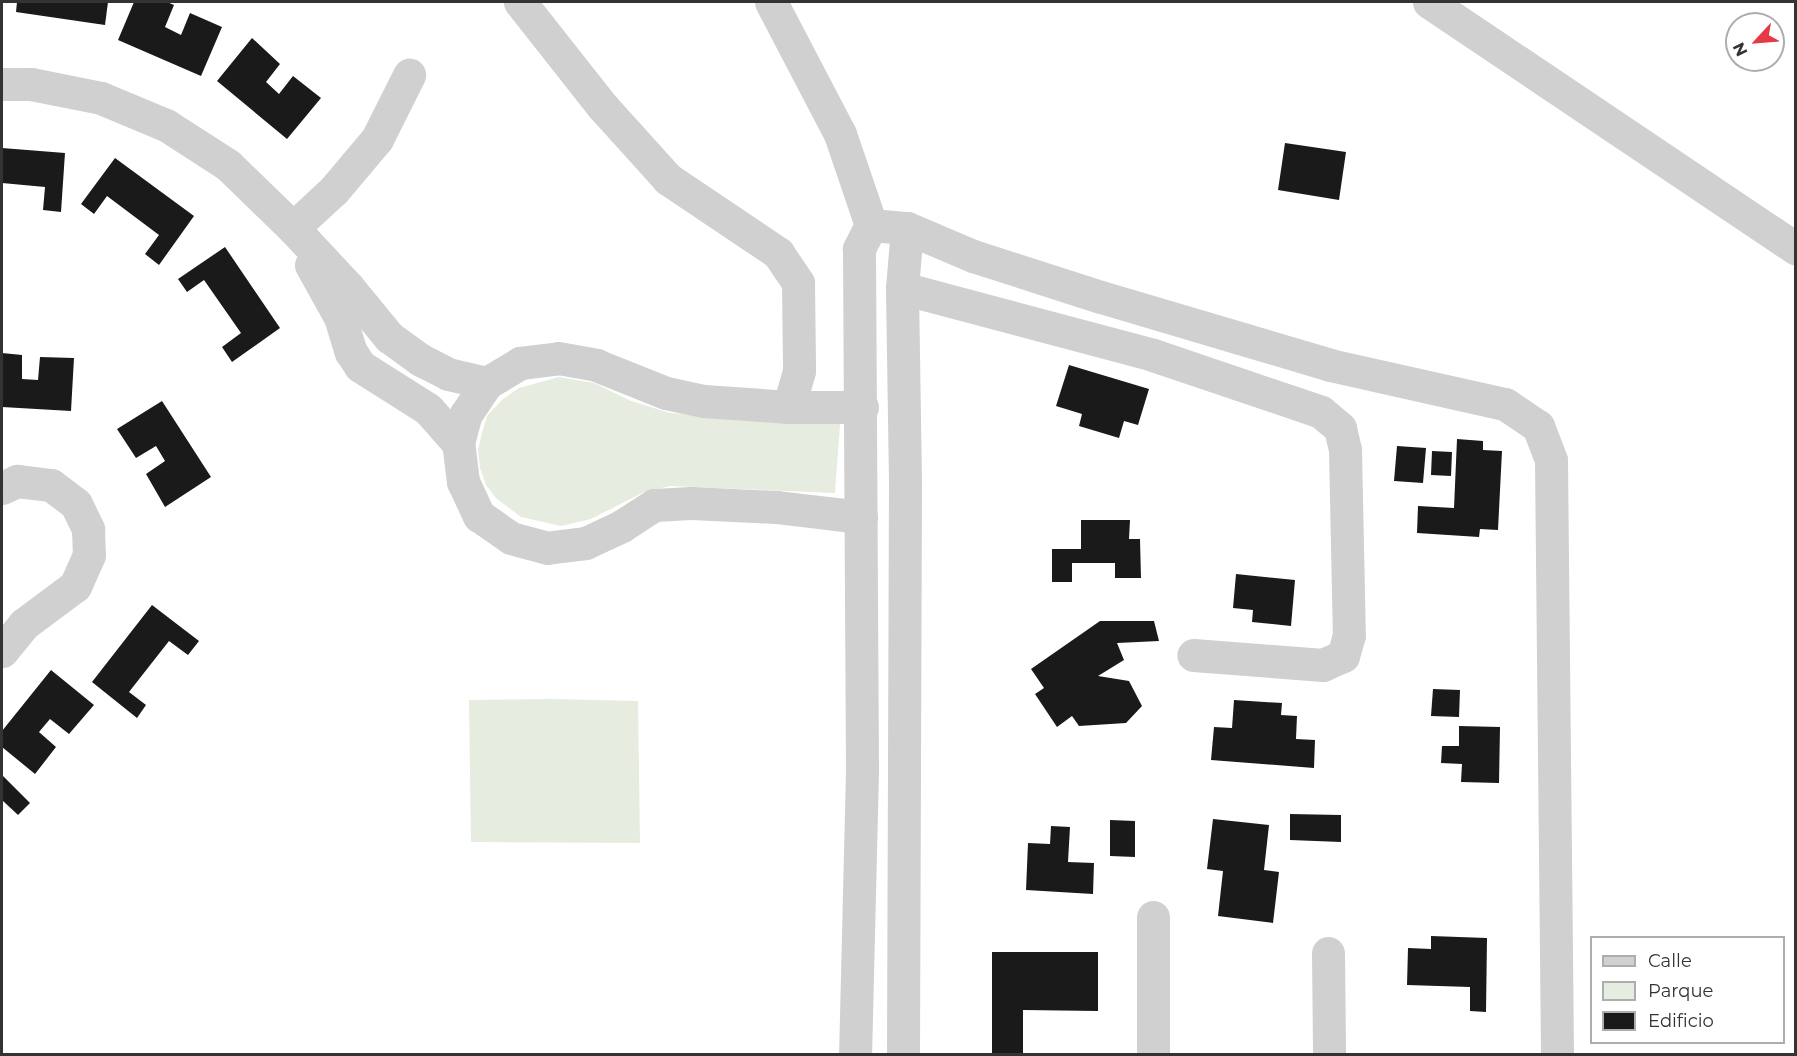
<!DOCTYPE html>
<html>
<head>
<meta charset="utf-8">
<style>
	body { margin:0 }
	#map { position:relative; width:1797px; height:1056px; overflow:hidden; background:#fff; font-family:Montserrat,sans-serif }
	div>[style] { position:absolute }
	.green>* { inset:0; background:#e6ecdf }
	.building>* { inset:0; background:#1a1a1a }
	.minor>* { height:33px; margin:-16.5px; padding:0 16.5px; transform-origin:16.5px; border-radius:16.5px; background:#d0d0d0 }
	span { translate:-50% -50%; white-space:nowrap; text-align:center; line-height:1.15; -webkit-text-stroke:6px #fff; paint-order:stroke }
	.frame { position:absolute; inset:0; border:3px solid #333; pointer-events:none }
	.legend { position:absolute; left:1590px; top:936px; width:195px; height:108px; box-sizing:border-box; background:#fff; border:2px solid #adadad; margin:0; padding:8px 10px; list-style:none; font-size:18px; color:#333 }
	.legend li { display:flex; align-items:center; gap:12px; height:30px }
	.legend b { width:30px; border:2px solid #adadad }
	.north { position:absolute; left:1725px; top:12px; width:60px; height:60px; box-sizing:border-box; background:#fff; border:2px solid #adadad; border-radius:50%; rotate:244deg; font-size:16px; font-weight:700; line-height:24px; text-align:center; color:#333 }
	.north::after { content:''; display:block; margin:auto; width:21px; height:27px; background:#e63946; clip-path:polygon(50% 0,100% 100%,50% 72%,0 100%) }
</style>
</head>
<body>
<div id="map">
	<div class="green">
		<i style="clip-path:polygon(559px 377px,594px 383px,631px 401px,670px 413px,840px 424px,835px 493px,670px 486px,644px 492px,591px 519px,561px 526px,521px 517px,496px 498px,486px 485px,480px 468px,478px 450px,482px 433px,487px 416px,502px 400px,519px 388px)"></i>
		<i style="clip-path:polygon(553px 699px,638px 701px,640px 843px,471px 842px,469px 700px)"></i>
	</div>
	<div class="building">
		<i style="clip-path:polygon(17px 2px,108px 2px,105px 25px,16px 12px)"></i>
		<i style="clip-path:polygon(134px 2px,167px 2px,174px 5px,165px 27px,181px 35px,190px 13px,222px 27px,201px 76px,118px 40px)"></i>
		<i style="clip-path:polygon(252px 38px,280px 64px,266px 82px,279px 94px,293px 76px,321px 98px,287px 139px,217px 81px)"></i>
		<i style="clip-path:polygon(1285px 143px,1346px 152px,1339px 200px,1278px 190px)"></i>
		<i style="clip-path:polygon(2px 148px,65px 153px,61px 212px,43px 210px,45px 187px,2px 183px)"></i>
		<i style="clip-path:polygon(115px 158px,194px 216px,159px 265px,145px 254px,159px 235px,107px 196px,94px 214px,81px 204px)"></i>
		<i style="clip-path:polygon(225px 247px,280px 328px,232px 362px,222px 347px,241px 333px,204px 280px,187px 292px,178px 279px)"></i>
		<i style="clip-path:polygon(2px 353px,22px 355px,22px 379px,38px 380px,40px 357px,74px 358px,71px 411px,2px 407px)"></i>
		<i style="clip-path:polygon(1069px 365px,1149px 389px,1138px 425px,1124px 421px,1119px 438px,1079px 426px,1082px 414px,1056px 406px)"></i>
		<i style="clip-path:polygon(162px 401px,211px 477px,165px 507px,146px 474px,165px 461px,156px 446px,136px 458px,117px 429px)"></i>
		<i style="clip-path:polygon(1457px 439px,1483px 441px,1483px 450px,1502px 451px,1498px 530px,1480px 529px,1479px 537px,1417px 533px,1418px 506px,1454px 508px)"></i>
		<i style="clip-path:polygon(1397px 446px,1426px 448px,1423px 483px,1394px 481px)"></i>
		<i style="clip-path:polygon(1432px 451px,1452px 452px,1451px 476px,1431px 475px)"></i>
		<i style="clip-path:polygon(1081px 520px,1130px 520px,1129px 539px,1140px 539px,1141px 578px,1115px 578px,1115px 563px,1072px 563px,1072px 582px,1052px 582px,1052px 549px,1081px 549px)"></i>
		<i style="clip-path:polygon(1236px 574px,1295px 580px,1291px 626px,1252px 622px,1253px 610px,1233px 608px)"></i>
		<i style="clip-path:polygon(152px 605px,199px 641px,188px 655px,169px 641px,129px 692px,146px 705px,137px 718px,92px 682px)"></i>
		<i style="clip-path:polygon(1100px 621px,1154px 621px,1159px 641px,1117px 643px,1124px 660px,1098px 676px,1129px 681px,1142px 706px,1126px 723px,1079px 726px,1072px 716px,1057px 727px,1035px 694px,1044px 688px,1031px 669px)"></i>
		<i style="clip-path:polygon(51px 670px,94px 705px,69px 734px,50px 719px,39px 732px,56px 747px,35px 774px,2px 747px,2px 731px)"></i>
		<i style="clip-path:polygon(1433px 689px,1460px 690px,1459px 717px,1431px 716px)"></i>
		<i style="clip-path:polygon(1234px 700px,1282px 703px,1281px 715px,1297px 716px,1296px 739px,1315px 740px,1314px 768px,1211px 760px,1214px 727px,1232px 728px)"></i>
		<i style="clip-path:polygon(1459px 726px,1500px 727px,1499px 783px,1461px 782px,1462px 764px,1441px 763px,1442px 746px,1459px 746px)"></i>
		<i style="clip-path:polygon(2px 775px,30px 803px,18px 815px,2px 800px)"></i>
		<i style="clip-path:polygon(1290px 814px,1341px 815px,1341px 842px,1290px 840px)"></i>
		<i style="clip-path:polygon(1213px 819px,1269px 825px,1264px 870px,1279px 872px,1273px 923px,1218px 916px,1223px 871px,1207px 869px)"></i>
		<i style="clip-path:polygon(1110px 820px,1135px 821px,1135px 857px,1110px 856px)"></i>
		<i style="clip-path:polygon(1051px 826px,1070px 827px,1068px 862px,1094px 863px,1093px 894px,1026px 890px,1028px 843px,1050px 844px)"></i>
		<i style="clip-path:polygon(1431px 936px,1487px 938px,1486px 1012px,1470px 1011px,1470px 987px,1407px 985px,1408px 948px,1431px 949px)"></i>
		<i style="clip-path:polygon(992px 952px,1098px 952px,1098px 1011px,1023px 1010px,1023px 1054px,992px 1054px)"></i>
	</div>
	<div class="minor">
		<i style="left:520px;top:2px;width:134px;rotate:51.7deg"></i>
		<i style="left:603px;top:107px;width:97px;rotate:47.9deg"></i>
		<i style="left:668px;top:179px;width:133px;rotate:33.9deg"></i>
		<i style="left:778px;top:253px;width:36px;rotate:56deg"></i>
		<i style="left:798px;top:283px;width:88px;rotate:89.3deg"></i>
		<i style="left:799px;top:371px;width:37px;rotate:106deg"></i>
		<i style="left:771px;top:2px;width:149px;rotate:62.4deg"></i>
		<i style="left:840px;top:134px;width:96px;rotate:71.2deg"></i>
		<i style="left:871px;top:225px;width:27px;rotate:117deg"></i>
		<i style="left:859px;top:249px;width:522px;rotate:89.67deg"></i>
		<i style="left:862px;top:771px;width:283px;rotate:91.4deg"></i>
		<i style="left:1429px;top:2px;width:442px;rotate:33.9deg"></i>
		<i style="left:2px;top:84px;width:29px"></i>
		<i style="left:31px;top:84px;width:71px;rotate:11.3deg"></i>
		<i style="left:101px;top:98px;width:70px;rotate:22.6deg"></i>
		<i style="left:166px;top:125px;width:74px;rotate:32.8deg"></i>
		<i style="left:228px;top:165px;width:91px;rotate:44.1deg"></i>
		<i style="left:293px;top:228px;width:81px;rotate:47deg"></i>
		<i style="left:348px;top:287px;width:65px;rotate:50.6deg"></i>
		<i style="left:389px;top:337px;width:39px;rotate:36deg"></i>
		<i style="left:421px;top:360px;width:30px;rotate:27deg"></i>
		<i style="left:448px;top:374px;width:40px;rotate:13deg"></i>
		<i style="left:871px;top:225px;width:36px;rotate:5deg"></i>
		<i style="left:907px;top:228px;width:72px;rotate:23deg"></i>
		<i style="left:973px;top:256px;width:134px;rotate:17.8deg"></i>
		<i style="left:1101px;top:297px;width:239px;rotate:16.5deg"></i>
		<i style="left:1330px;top:365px;width:179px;rotate:12.6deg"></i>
		<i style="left:1505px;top:404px;width:40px;rotate:34deg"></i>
		<i style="left:1538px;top:426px;width:36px;rotate:69deg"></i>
		<i style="left:1551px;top:460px;width:594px;rotate:89.42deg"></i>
		<i style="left:293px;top:228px;width:56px;rotate:-42.8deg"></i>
		<i style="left:334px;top:190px;width:67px;rotate:-49.9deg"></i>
		<i style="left:377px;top:139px;width:72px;rotate:-63.4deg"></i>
		<i style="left:311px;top:265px;width:60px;rotate:60.9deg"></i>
		<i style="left:340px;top:317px;width:37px;rotate:73deg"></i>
		<i style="left:351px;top:352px;width:17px;rotate:57deg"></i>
		<i style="left:360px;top:366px;width:80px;rotate:32.3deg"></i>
		<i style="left:428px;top:409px;width:45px;rotate:48.6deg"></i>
		<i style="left:902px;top:288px;width:260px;rotate:14.9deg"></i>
		<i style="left:1153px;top:355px;width:177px;rotate:18.7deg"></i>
		<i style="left:1321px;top:412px;width:25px;rotate:40deg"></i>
		<i style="left:1340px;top:428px;width:23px;rotate:77deg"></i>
		<i style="left:1345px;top:450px;width:185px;rotate:88.8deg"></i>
		<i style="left:1349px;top:635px;width:22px;rotate:106deg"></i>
		<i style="left:1343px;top:656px;width:22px;rotate:156deg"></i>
		<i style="left:1323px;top:665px;width:130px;rotate:-175.6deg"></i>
		<i style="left:2px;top:488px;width:17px;rotate:-25deg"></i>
		<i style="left:17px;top:481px;width:34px;rotate:7deg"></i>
		<i style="left:51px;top:485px;width:31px;rotate:37deg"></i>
		<i style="left:76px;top:504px;width:28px;rotate:64deg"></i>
		<i style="left:88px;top:529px;width:26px;rotate:88deg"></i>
		<i style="left:89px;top:555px;width:34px;rotate:114deg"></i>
		<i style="left:75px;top:586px;width:64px;rotate:143.3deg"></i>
		<i style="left:24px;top:624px;width:35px;rotate:129deg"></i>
		<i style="left:861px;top:517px;width:86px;rotate:-173.3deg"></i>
		<i style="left:776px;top:507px;width:85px;rotate:-177.3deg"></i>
		<i style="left:691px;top:503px;width:37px;rotate:177deg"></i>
		<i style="left:654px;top:505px;width:38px;rotate:147deg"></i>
		<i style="left:622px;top:526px;width:40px;rotate:155deg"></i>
		<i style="left:586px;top:543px;width:38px;rotate:173deg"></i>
		<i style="left:548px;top:548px;width:38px;rotate:-165deg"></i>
		<i style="left:511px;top:538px;width:39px;rotate:-145deg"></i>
		<i style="left:479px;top:516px;width:38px;rotate:-115deg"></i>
		<i style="left:463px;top:482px;width:39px;rotate:-97deg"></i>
		<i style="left:458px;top:443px;width:30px;rotate:-75deg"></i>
		<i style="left:466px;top:414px;width:37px;rotate:-56deg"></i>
		<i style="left:487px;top:383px;width:39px;rotate:-31deg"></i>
		<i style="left:520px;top:363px;width:38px;rotate:-7deg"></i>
		<i style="left:558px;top:358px;width:39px;rotate:10deg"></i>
		<i style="left:596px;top:365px;width:75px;rotate:21.8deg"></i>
		<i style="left:666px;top:393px;width:39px;rotate:12deg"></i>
		<i style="left:704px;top:401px;width:85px;rotate:4deg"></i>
		<i style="left:789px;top:407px;width:73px"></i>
		<i style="left:1153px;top:917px;width:137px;rotate:90deg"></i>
		<i style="left:1328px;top:953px;width:101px;rotate:89.4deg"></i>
		<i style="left:903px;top:1054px;width:573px;rotate:-89.8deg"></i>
		<i style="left:905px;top:481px;width:193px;rotate:-90.9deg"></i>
		<i style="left:902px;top:288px;width:60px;rotate:-85.2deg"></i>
	</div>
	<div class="frame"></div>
	<ul class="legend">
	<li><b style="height:8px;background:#d0d0d0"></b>Calle</li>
	<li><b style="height:16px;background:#e6ecdf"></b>Parque</li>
	<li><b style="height:16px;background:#1a1a1a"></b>Edificio</li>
	</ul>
	<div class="north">N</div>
</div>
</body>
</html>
